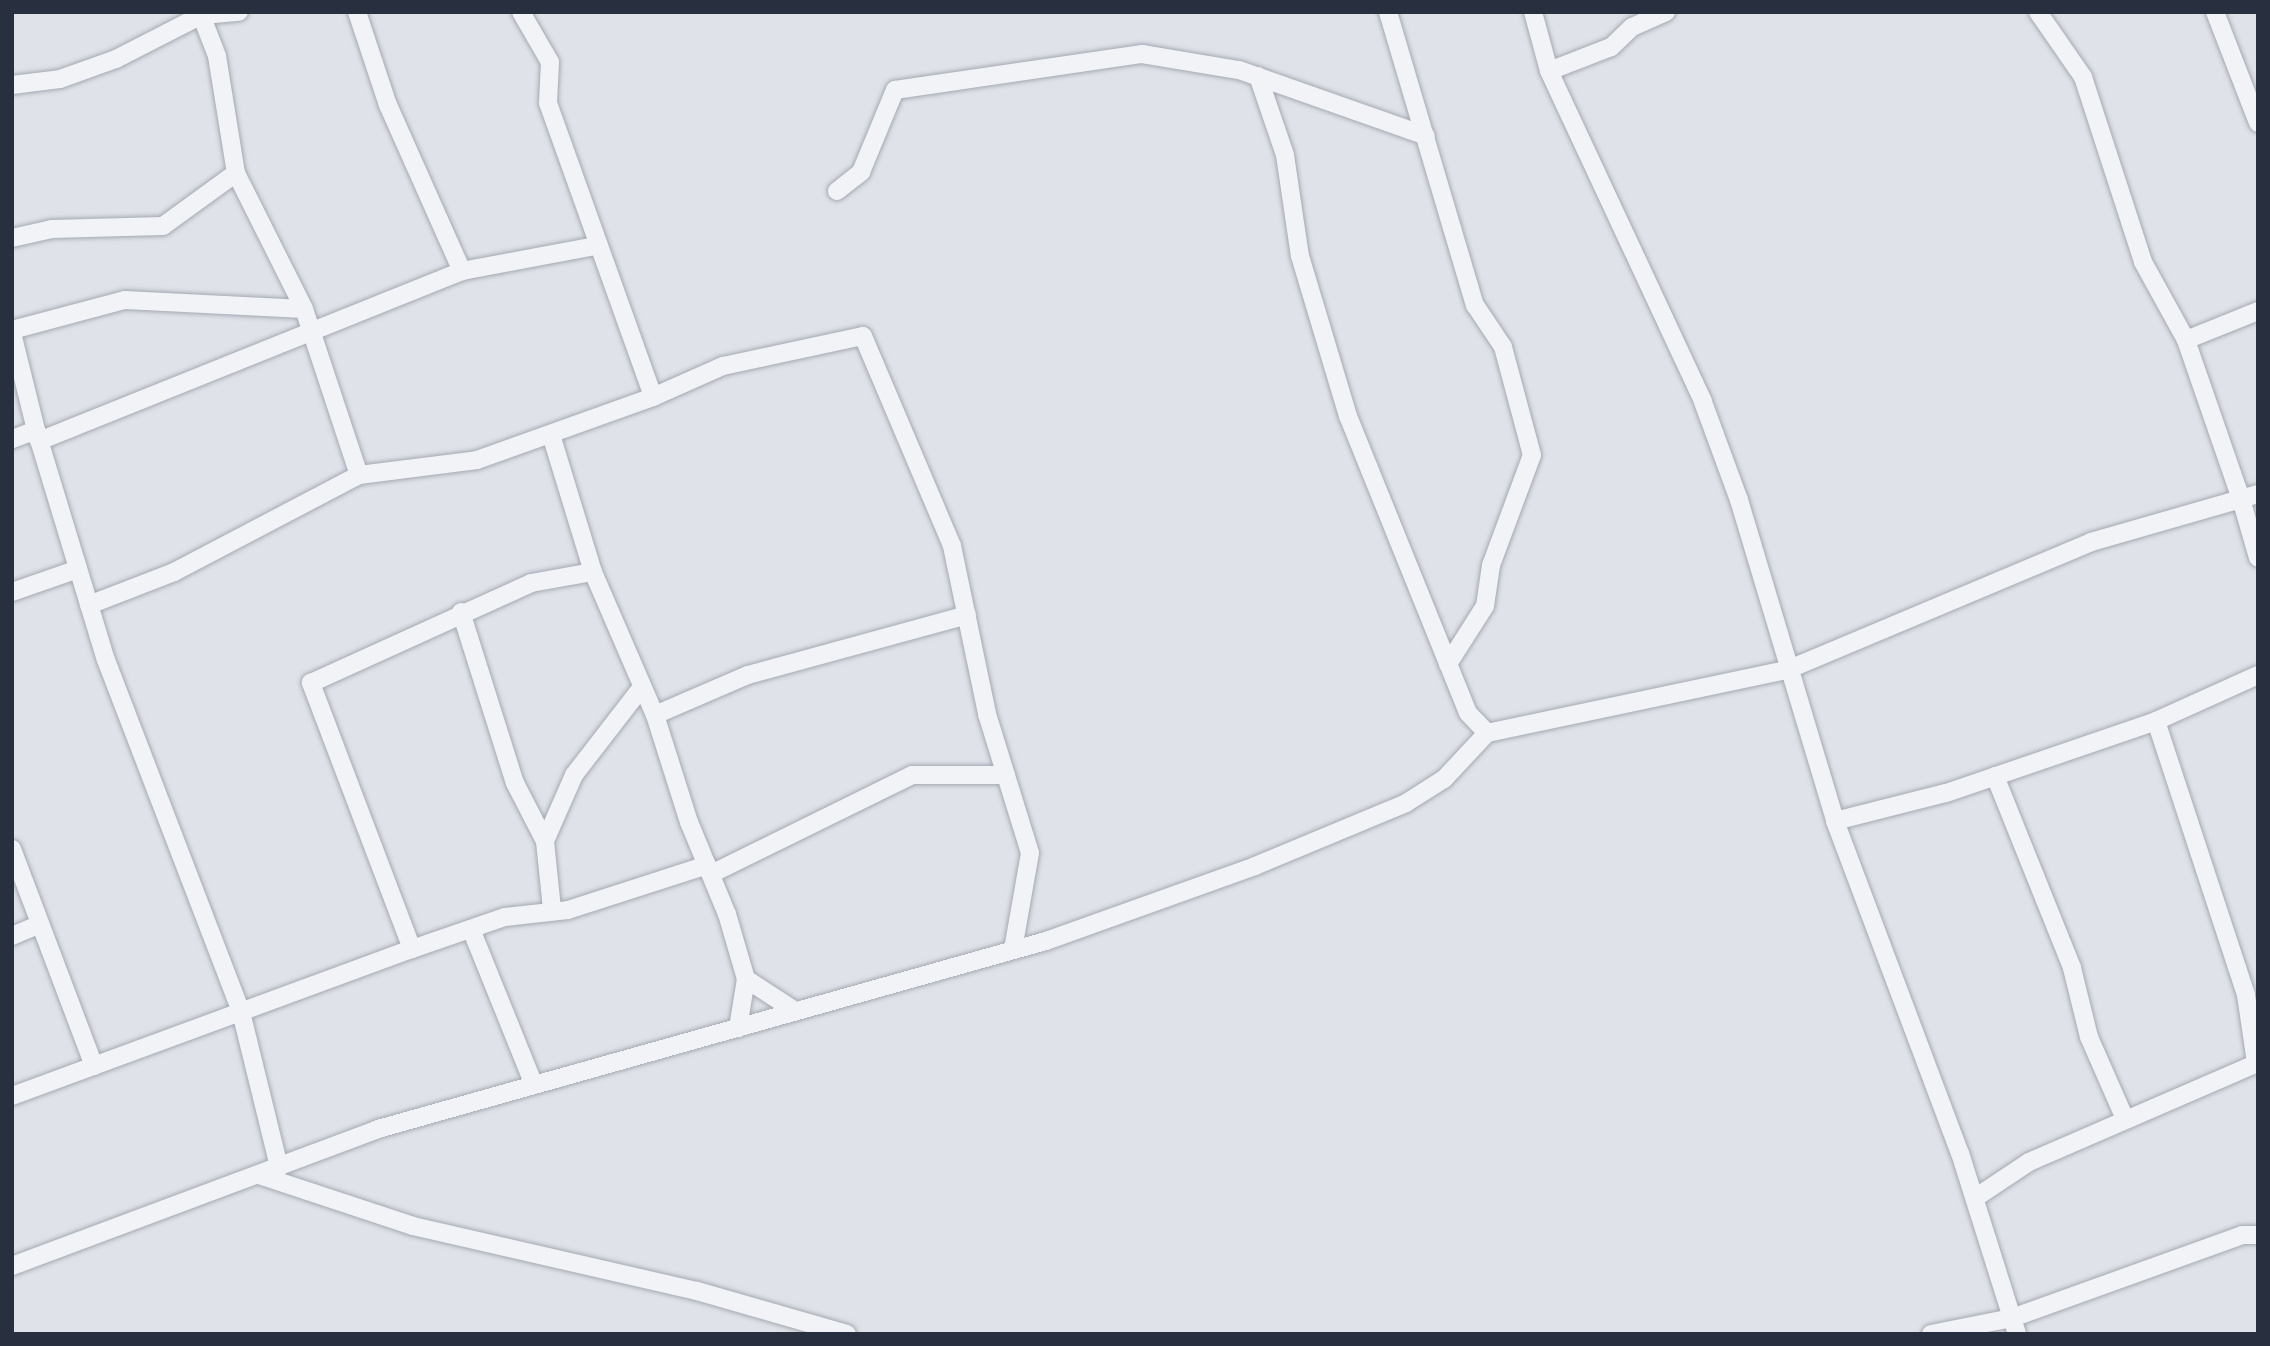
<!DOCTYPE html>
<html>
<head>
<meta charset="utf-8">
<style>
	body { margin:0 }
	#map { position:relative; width:2270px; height:1346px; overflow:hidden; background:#dfe2e8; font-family:Manrope,sans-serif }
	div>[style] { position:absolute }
	.roads { filter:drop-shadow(0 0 2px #a4a9b2) drop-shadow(0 0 2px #a4a9b2) }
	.street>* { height:18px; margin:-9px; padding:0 9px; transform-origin:9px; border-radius:9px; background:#f2f3f7 }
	span { translate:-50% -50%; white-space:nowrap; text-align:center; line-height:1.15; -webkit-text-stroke:5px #eef1f6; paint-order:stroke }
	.frame { position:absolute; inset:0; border:14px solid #282f3f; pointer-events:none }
</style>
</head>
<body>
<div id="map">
	<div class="roads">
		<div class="street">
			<i style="left:200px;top:12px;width:47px;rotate:68.9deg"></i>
			<i style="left:217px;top:56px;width:119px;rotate:80.8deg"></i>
			<i style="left:236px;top:173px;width:152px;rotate:63.4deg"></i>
			<i style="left:304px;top:309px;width:175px;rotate:71.7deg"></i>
			<i style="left:359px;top:475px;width:119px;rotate:-7.2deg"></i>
			<i style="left:477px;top:460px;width:187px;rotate:-19.7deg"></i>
			<i style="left:357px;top:12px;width:98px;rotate:71.6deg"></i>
			<i style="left:388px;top:105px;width:182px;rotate:66deg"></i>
			<i style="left:462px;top:271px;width:135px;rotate:-10.6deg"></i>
			<i style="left:521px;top:12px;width:58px;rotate:59.9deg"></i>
			<i style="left:550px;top:62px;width:41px;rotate:92.8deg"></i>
			<i style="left:548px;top:103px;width:312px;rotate:70.3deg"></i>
			<i style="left:653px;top:397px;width:77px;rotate:-23.9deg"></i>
			<i style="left:723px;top:366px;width:143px;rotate:-12.1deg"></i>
			<i style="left:863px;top:336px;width:228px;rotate:67deg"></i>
			<i style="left:952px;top:546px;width:172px;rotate:78.2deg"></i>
			<i style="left:987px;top:714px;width:145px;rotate:72.8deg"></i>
			<i style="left:1030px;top:853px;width:97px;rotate:100deg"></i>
			<i style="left:1388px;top:12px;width:306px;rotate:73.5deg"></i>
			<i style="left:1475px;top:305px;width:50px;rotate:56.3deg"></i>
			<i style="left:1503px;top:347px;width:112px;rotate:75deg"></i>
			<i style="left:1532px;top:455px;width:117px;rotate:110.4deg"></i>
			<i style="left:1491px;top:565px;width:41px;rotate:98.3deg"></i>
			<i style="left:1485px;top:606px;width:69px;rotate:122.5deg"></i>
			<i style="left:1533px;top:12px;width:61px;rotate:74.8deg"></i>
			<i style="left:1666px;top:12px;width:37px;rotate:156deg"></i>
			<i style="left:1632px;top:27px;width:29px;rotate:136deg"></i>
			<i style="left:1611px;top:47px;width:66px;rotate:158.8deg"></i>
			<i style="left:1549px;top:71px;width:365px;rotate:65deg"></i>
			<i style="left:1703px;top:402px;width:104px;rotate:69.8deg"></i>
			<i style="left:1739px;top:500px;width:335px;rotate:73.3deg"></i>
			<i style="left:1835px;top:821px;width:355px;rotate:69.4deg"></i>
			<i style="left:1960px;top:1153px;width:190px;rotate:72.5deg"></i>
			<i style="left:2038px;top:12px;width:79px;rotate:55.3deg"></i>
			<i style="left:2083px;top:77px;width:194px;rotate:72deg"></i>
			<i style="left:2143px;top:262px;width:89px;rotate:61.1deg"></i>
			<i style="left:2215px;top:12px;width:119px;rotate:68.8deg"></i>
			<i style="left:1258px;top:76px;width:83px;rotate:71.1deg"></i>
			<i style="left:1285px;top:155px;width:102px;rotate:81.6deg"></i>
			<i style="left:1300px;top:256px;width:167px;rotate:73.3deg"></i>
			<i style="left:1348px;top:416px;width:320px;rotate:68deg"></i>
			<i style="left:1468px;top:713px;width:28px;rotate:46deg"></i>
			<i style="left:12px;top:85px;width:48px;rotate:-7.1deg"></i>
			<i style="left:60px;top:79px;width:59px;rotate:-19.7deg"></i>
			<i style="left:116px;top:59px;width:97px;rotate:-27.1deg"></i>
			<i style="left:202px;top:15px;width:37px;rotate:-5deg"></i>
			<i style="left:837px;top:191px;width:31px;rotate:-38deg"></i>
			<i style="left:861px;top:172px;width:89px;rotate:-67.5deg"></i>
			<i style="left:895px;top:90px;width:250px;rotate:-8.3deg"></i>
			<i style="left:1142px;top:54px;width:98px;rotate:9.4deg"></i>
			<i style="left:1239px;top:70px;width:198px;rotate:19.4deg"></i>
			<i style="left:12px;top:238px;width:41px;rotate:-12.7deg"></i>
			<i style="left:52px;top:229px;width:111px;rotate:-1.5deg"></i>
			<i style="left:163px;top:226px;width:90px;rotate:-36deg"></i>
			<i style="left:12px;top:330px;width:117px;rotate:-14.9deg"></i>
			<i style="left:125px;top:300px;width:179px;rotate:2.9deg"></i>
			<i style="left:12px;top:333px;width:100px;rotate:76.1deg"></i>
			<i style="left:36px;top:430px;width:26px;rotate:159deg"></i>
			<i style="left:36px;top:430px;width:240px;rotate:73.1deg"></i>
			<i style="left:106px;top:660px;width:377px;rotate:69deg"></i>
			<i style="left:241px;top:1012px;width:160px;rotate:76.2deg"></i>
			<i style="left:552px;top:438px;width:140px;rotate:73deg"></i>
			<i style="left:593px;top:572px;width:156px;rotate:66.6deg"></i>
			<i style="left:655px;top:715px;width:112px;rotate:72.4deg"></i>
			<i style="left:689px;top:822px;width:100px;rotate:67.6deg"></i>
			<i style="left:727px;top:914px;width:68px;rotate:73.7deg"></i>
			<i style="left:746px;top:979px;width:50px;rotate:99.3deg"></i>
			<i style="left:39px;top:441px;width:456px;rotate:-21.9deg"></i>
			<i style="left:2258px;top:494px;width:18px;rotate:164deg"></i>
			<i style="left:2241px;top:499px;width:61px;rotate:73.9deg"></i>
			<i style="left:12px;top:592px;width:70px;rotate:-19.2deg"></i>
			<i style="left:89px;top:605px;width:91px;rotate:-21.2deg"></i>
			<i style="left:174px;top:572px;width:209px;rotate:-27.7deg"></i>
			<i style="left:461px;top:612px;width:179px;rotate:72.5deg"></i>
			<i style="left:515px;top:783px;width:65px;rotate:62.7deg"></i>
			<i style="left:655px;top:715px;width:101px;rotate:-23.3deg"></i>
			<i style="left:748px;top:675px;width:227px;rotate:-15.3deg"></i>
			<i style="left:2156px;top:721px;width:288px;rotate:71.8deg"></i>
			<i style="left:2246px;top:995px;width:69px;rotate:81.6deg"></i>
			<i style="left:1995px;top:776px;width:207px;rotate:68.1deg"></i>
			<i style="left:2072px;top:968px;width:71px;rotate:76.2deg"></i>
			<i style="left:2089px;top:1037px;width:90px;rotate:66.3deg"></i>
			<i style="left:1835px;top:821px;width:114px;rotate:-14.2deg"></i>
			<i style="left:1946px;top:793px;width:222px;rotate:-18.9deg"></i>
			<i style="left:2156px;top:721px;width:112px;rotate:-24.3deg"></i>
			<i style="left:12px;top:849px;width:232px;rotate:69.3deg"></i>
			<i style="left:711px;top:874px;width:224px;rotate:-26.2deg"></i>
			<i style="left:912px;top:775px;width:94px"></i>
			<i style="left:552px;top:909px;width:68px;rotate:-95.9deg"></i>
			<i style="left:545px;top:841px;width:72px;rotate:-66.3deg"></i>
			<i style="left:574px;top:775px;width:111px;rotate:-52.3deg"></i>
			<i style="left:471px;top:929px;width:168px;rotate:68deg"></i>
			<i style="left:12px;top:936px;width:30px;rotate:-23deg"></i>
			<i style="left:412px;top:949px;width:98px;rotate:-19deg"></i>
			<i style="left:505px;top:917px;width:63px;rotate:-6.3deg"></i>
			<i style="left:568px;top:910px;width:146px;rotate:-17.9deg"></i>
			<i style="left:746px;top:979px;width:59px;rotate:33.1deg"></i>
			<i style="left:12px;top:1096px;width:426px;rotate:-20.2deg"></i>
			<i style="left:412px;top:949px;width:285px;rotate:-110.8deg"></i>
			<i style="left:311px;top:683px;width:242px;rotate:-24.4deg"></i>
			<i style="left:531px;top:583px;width:63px;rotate:-10.1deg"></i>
			<i style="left:259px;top:1175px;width:162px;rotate:18.3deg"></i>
			<i style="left:413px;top:1226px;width:291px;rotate:12.9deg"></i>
			<i style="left:697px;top:1291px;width:156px;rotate:16deg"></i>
			<i style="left:1975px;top:1198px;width:65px;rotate:-33.7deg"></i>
			<i style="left:2029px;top:1162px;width:249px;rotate:-23.4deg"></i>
			<i style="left:12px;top:1266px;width:391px;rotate:-20.5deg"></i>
			<i style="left:378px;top:1129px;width:694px;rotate:-15.72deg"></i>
			<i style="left:1046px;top:941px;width:222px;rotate:-19.7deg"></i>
			<i style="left:1255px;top:866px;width:164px;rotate:-22.6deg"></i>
			<i style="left:1406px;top:803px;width:45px;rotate:-32.3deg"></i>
			<i style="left:1444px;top:779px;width:63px;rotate:-46.9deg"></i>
			<i style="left:1487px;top:733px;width:307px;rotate:-11.9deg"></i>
			<i style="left:1787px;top:670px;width:330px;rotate:-22.8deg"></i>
			<i style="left:2091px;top:542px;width:156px;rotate:-16deg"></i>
			<i style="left:2241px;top:499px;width:168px;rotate:-109.1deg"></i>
			<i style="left:2186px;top:340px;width:78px;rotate:-21.9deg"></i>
			<i style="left:1931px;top:1334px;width:83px;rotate:-11.2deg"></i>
			<i style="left:2012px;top:1318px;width:245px;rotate:-19.8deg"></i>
			<i style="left:2242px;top:1235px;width:16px"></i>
		</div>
	</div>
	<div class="frame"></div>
</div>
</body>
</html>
